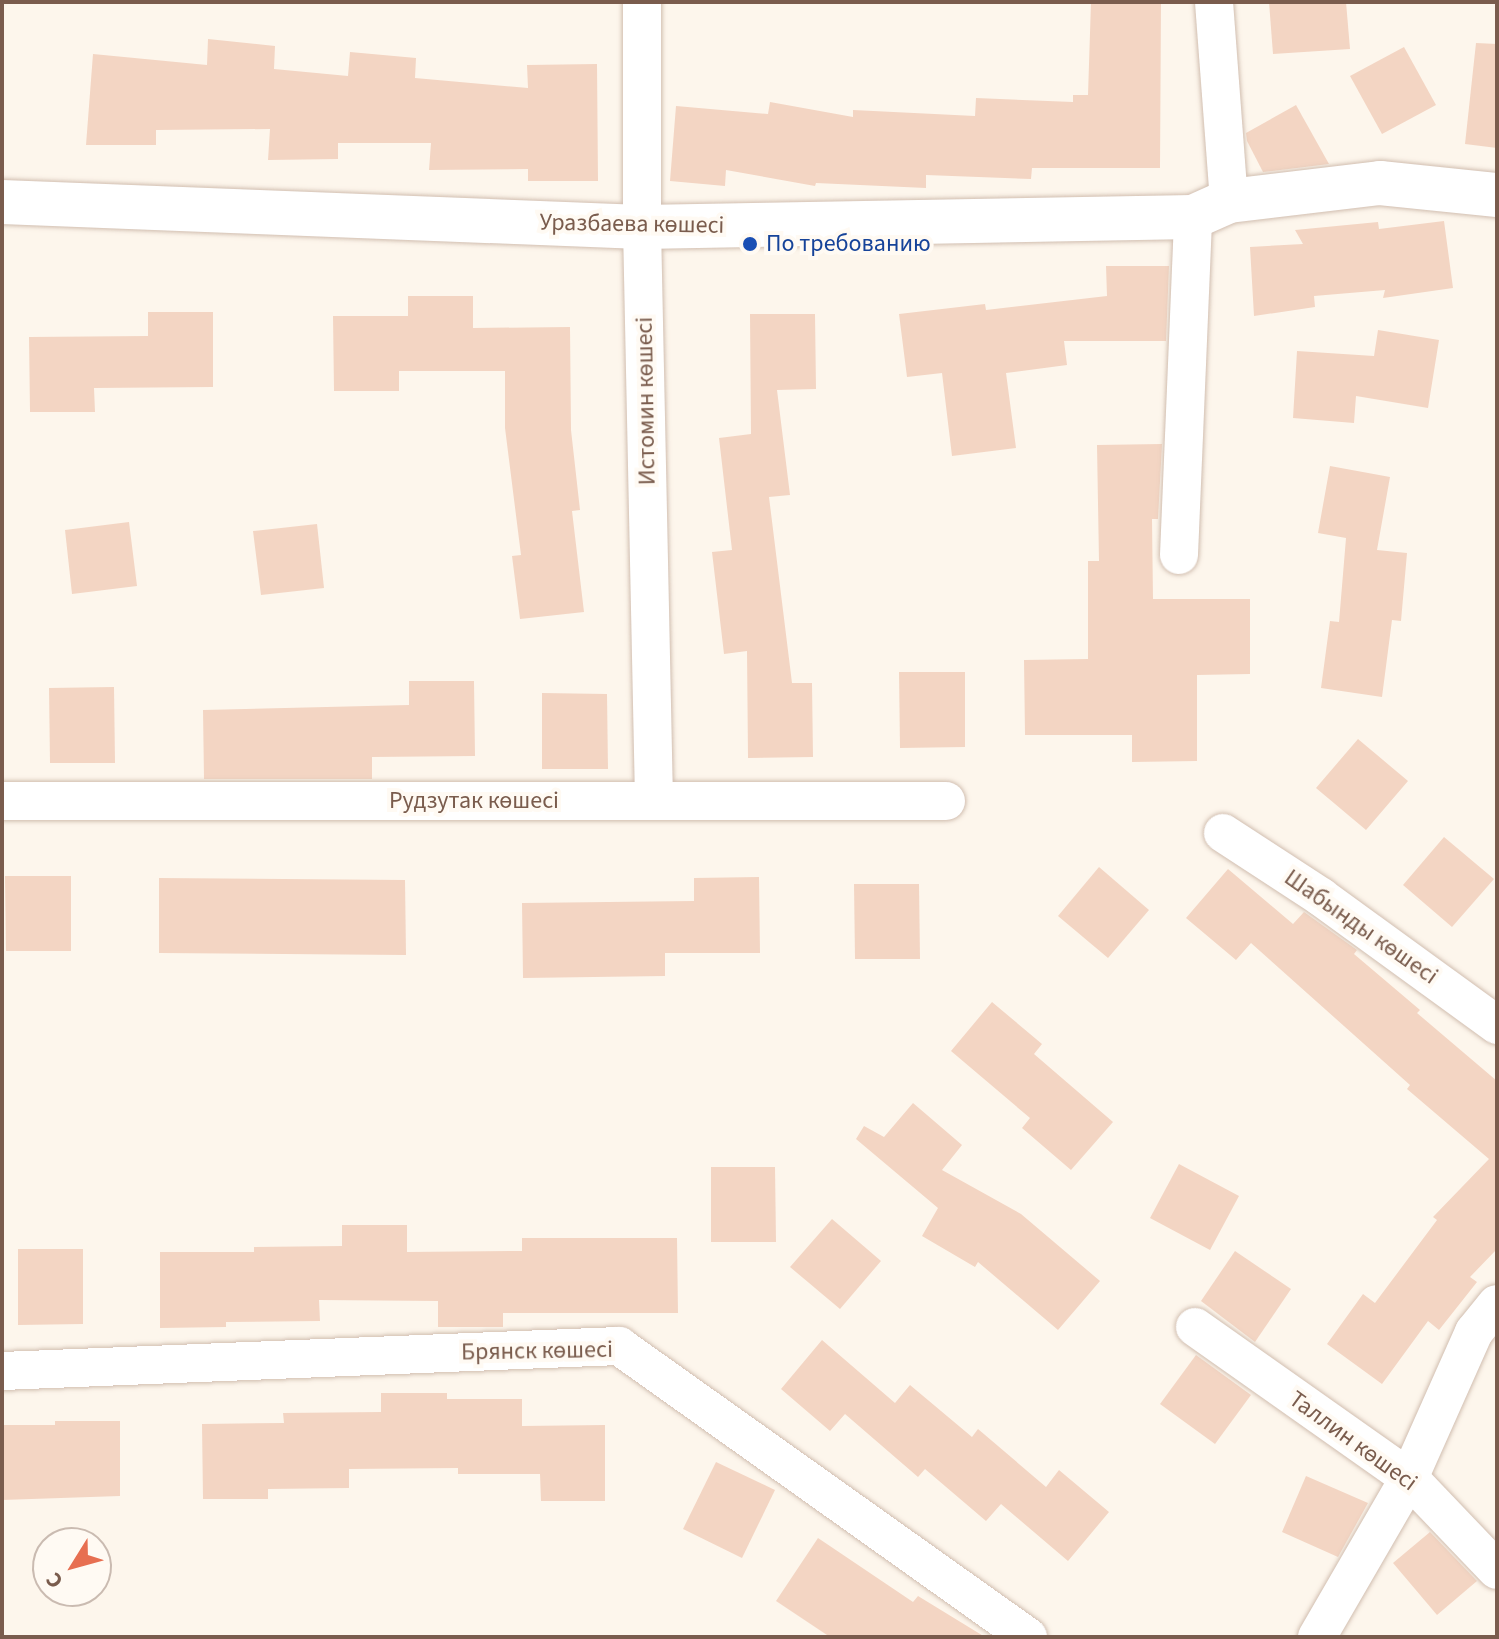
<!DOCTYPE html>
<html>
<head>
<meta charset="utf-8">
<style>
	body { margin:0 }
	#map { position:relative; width:1499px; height:1639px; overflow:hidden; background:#fdf6ec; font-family:"Source Sans 3",sans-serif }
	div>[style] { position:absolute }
	.building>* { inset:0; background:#f3d5c3 }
	.roads { filter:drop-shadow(0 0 2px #d1beb0) drop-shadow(0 0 2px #d1beb0) }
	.minor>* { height:38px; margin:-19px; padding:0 19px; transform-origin:19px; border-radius:19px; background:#fff }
	.tertiary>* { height:44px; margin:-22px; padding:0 22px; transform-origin:22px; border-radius:22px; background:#fff }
	.dots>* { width:22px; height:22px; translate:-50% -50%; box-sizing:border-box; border:4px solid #fffaf3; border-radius:50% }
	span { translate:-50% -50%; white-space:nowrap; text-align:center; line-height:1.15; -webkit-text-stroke:8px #fffaf3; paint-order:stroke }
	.street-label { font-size:24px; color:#7a5c4d }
	.transit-label { font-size:24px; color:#164399 }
	.left { translate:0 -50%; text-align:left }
	.frame { position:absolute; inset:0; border:4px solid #7a5c4d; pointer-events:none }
	.north { position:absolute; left:32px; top:1527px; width:80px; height:80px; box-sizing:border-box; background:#fffaf3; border:2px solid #cabbb1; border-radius:50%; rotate:233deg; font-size:22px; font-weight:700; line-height:32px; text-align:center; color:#7a5c4d }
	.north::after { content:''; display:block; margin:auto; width:28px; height:36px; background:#e76f51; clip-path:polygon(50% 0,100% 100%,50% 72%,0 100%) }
</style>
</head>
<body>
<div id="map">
	<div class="building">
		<i style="clip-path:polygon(1091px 2px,1161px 2px,1160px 168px,1032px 168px,1031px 179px,926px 175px,926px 188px,816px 183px,815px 186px,726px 170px,725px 186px,670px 181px,676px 106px,768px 114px,770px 102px,853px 117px,853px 110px,975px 116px,976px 98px,1073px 102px,1073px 95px,1088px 95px)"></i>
		<i style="clip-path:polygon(1269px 2px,1346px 2px,1350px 49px,1273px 54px)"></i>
		<i style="clip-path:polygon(208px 39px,275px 46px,274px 69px,348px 76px,350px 52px,416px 58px,415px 78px,528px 88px,527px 65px,597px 64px,598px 181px,528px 181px,528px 169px,429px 170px,431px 143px,338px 143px,338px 159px,268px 160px,270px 129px,156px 130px,156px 145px,86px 145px,93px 54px,207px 65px)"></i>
		<i style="clip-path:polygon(1476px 43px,1497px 44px,1497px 148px,1465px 144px)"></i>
		<i style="clip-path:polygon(1404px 47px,1436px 105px,1382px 134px,1350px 76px)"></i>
		<i style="clip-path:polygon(1296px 105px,1329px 164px,1263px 172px,1247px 141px,1246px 133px)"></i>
		<i style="clip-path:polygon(1444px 221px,1453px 288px,1383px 298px,1385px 290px,1314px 296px,1315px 307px,1254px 316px,1250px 247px,1303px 244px,1295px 230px,1378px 222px,1379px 229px)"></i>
		<i style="clip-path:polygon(1106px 266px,1169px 266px,1166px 341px,1064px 341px,1067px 365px,1006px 373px,1016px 448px,952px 456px,942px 373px,907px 377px,899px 314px,985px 304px,986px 310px,1107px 296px)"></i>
		<i style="clip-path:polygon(408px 296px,473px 296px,473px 328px,570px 327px,571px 430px,580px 510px,572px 511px,584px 612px,520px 619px,512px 556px,521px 555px,505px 428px,505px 371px,399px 371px,399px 391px,334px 391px,333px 316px,408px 316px)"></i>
		<i style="clip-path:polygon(148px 312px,213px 312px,213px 387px,94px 388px,95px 412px,30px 412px,29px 337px,148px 336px)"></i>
		<i style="clip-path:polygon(750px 314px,815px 314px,816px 389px,777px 390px,790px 495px,769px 497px,792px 683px,812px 683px,813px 757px,748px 758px,747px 651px,724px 654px,712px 552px,732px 550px,719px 438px,751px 434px)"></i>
		<i style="clip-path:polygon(1378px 330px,1439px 340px,1428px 408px,1356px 396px,1354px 423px,1293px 418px,1297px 351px,1374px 356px)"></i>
		<i style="clip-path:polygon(1162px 444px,1158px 519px,1152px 519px,1153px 599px,1250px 599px,1250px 674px,1197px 675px,1197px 761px,1132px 762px,1132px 735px,1025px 735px,1024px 660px,1088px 659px,1088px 561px,1099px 561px,1097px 445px)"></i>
		<i style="clip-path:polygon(1330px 466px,1390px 477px,1377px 550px,1407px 553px,1401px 621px,1392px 620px,1382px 697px,1321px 688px,1330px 621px,1339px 622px,1346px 538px,1318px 533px)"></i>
		<i style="clip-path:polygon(129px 522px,137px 586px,72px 594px,65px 530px)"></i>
		<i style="clip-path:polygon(317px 524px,324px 588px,261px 595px,253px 531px)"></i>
		<i style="clip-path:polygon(899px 672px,965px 672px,965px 747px,900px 748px)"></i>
		<i style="clip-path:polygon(409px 681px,474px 681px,475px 756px,372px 757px,372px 779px,204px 779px,203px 710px,409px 705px)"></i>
		<i style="clip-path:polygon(114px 687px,115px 763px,50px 763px,49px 688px)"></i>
		<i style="clip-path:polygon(542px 693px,607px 694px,608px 769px,542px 769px)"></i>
		<i style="clip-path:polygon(1358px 739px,1408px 781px,1366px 830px,1316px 788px)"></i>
		<i style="clip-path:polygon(1444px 837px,1494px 879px,1452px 927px,1403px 885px)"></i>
		<i style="clip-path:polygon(1099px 867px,1149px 910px,1108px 958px,1058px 916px)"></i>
		<i style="clip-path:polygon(1228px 869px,1293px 924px,1304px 912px,1357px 950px,1354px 954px,1420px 1010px,1417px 1013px,1497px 1081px,1497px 1249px,1470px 1277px,1477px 1282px,1439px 1330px,1428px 1321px,1382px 1384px,1327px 1344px,1363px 1294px,1375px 1303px,1437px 1220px,1433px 1217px,1489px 1159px,1407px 1089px,1410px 1085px,1251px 943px,1236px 960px,1186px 918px)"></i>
		<i style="clip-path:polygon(5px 876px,71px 876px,71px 951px,6px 951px)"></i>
		<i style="clip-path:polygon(759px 877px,760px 953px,665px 953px,665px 976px,523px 978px,522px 903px,694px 901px,694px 878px)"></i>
		<i style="clip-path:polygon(159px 878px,405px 880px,406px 955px,159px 953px)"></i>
		<i style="clip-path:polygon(854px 884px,919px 884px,920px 959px,855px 959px)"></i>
		<i style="clip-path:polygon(992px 1002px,1042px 1044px,1034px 1054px,1113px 1122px,1071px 1170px,1022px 1128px,1030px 1118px,951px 1051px)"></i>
		<i style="clip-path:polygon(913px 1103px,962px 1145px,942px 1170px,1021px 1214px,1100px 1281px,1058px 1330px,978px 1262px,975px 1267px,922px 1236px,938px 1208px,856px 1139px,864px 1126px,884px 1137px)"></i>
		<i style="clip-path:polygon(1179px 1164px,1239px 1196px,1210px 1250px,1150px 1218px)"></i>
		<i style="clip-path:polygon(711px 1167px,775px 1167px,776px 1242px,711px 1242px)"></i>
		<i style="clip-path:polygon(832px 1219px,881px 1261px,840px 1309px,790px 1267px)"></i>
		<i style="clip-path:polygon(342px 1225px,407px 1225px,407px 1252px,522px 1251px,522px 1238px,677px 1238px,678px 1313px,503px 1313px,503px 1327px,438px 1327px,438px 1301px,319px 1300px,320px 1321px,226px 1322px,226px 1327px,160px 1328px,160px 1252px,254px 1252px,254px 1247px,342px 1246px)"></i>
		<i style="clip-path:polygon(18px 1249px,83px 1249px,83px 1324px,18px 1325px)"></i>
		<i style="clip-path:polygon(1235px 1251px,1291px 1289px,1255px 1342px,1201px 1301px)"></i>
		<i style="clip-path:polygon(822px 1340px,895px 1403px,910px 1385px,972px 1437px,978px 1429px,1046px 1487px,1059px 1470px,1109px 1512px,1068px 1561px,1001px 1504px,986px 1521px,925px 1469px,918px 1477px,845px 1414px,830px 1431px,781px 1389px)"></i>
		<i style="clip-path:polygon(1196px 1355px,1251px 1395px,1215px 1444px,1160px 1404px)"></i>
		<i style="clip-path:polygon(381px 1393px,447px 1393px,447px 1399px,522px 1399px,522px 1426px,605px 1425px,605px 1501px,541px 1501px,540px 1474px,458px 1474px,458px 1468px,349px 1469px,349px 1488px,268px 1489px,268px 1499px,203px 1499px,202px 1424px,284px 1423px,283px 1413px,381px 1412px)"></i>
		<i style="clip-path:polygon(55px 1421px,120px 1421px,120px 1496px,2px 1500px,2px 1425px,55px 1425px)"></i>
		<i style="clip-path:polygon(716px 1462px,775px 1490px,742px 1558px,683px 1529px)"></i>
		<i style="clip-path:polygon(1306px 1476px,1368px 1503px,1338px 1557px,1282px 1532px)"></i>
		<i style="clip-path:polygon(1430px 1532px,1477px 1581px,1437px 1615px,1393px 1563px)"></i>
		<i style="clip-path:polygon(818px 1538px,913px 1602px,918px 1596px,985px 1637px,830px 1637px,776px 1601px)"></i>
	</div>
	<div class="roads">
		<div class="minor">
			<i style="left:642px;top:2px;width:225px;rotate:90deg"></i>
			<i style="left:642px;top:227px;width:573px;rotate:88.8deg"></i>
			<i style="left:1214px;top:2px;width:200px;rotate:85.7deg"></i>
			<i style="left:1179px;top:555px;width:338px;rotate:-87.6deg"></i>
			<i style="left:2px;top:801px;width:944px"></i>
			<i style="left:1223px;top:833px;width:117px;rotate:33.1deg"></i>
			<i style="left:1321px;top:897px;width:218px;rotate:36deg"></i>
			<i style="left:1195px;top:1327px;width:262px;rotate:35.2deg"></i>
			<i style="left:1409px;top:1478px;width:127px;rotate:46.3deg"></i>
			<i style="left:2px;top:1371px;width:618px;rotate:-2.32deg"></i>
			<i style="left:619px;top:1346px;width:502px;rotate:35.43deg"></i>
			<i style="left:1317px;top:1637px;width:184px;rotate:-59.9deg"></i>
			<i style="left:1409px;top:1478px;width:160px;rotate:-66deg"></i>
			<i style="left:1474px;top:1332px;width:36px;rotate:-51deg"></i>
		</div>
		<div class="tertiary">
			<i style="left:2px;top:202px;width:640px;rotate:2.24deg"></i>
			<i style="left:642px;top:227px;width:551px;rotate:-1.04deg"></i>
			<i style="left:1193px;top:217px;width:39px;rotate:-24deg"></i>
			<i style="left:1229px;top:201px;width:152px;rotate:-6.8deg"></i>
			<i style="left:1380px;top:183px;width:118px;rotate:5.9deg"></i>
		</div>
	</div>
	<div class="dots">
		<i style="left:750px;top:244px;background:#1a4fb4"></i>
	</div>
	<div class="street-label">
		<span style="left:632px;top:224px;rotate:1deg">Уразбаева көшесі</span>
		<span style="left:646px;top:401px;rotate:-91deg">Истомин көшесі</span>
		<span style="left:474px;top:801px">Рудзутак көшесі</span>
		<span style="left:1361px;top:927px;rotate:35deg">Шабынды көшесі</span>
		<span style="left:537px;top:1351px;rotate:-1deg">Брянск көшесі</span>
		<span style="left:1353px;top:1441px;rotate:36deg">Таллин көшесі</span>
	</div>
	<div class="transit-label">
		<span class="left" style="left:766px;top:244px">По требованию</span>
	</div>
	<div class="frame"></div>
	<div class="north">С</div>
</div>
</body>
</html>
